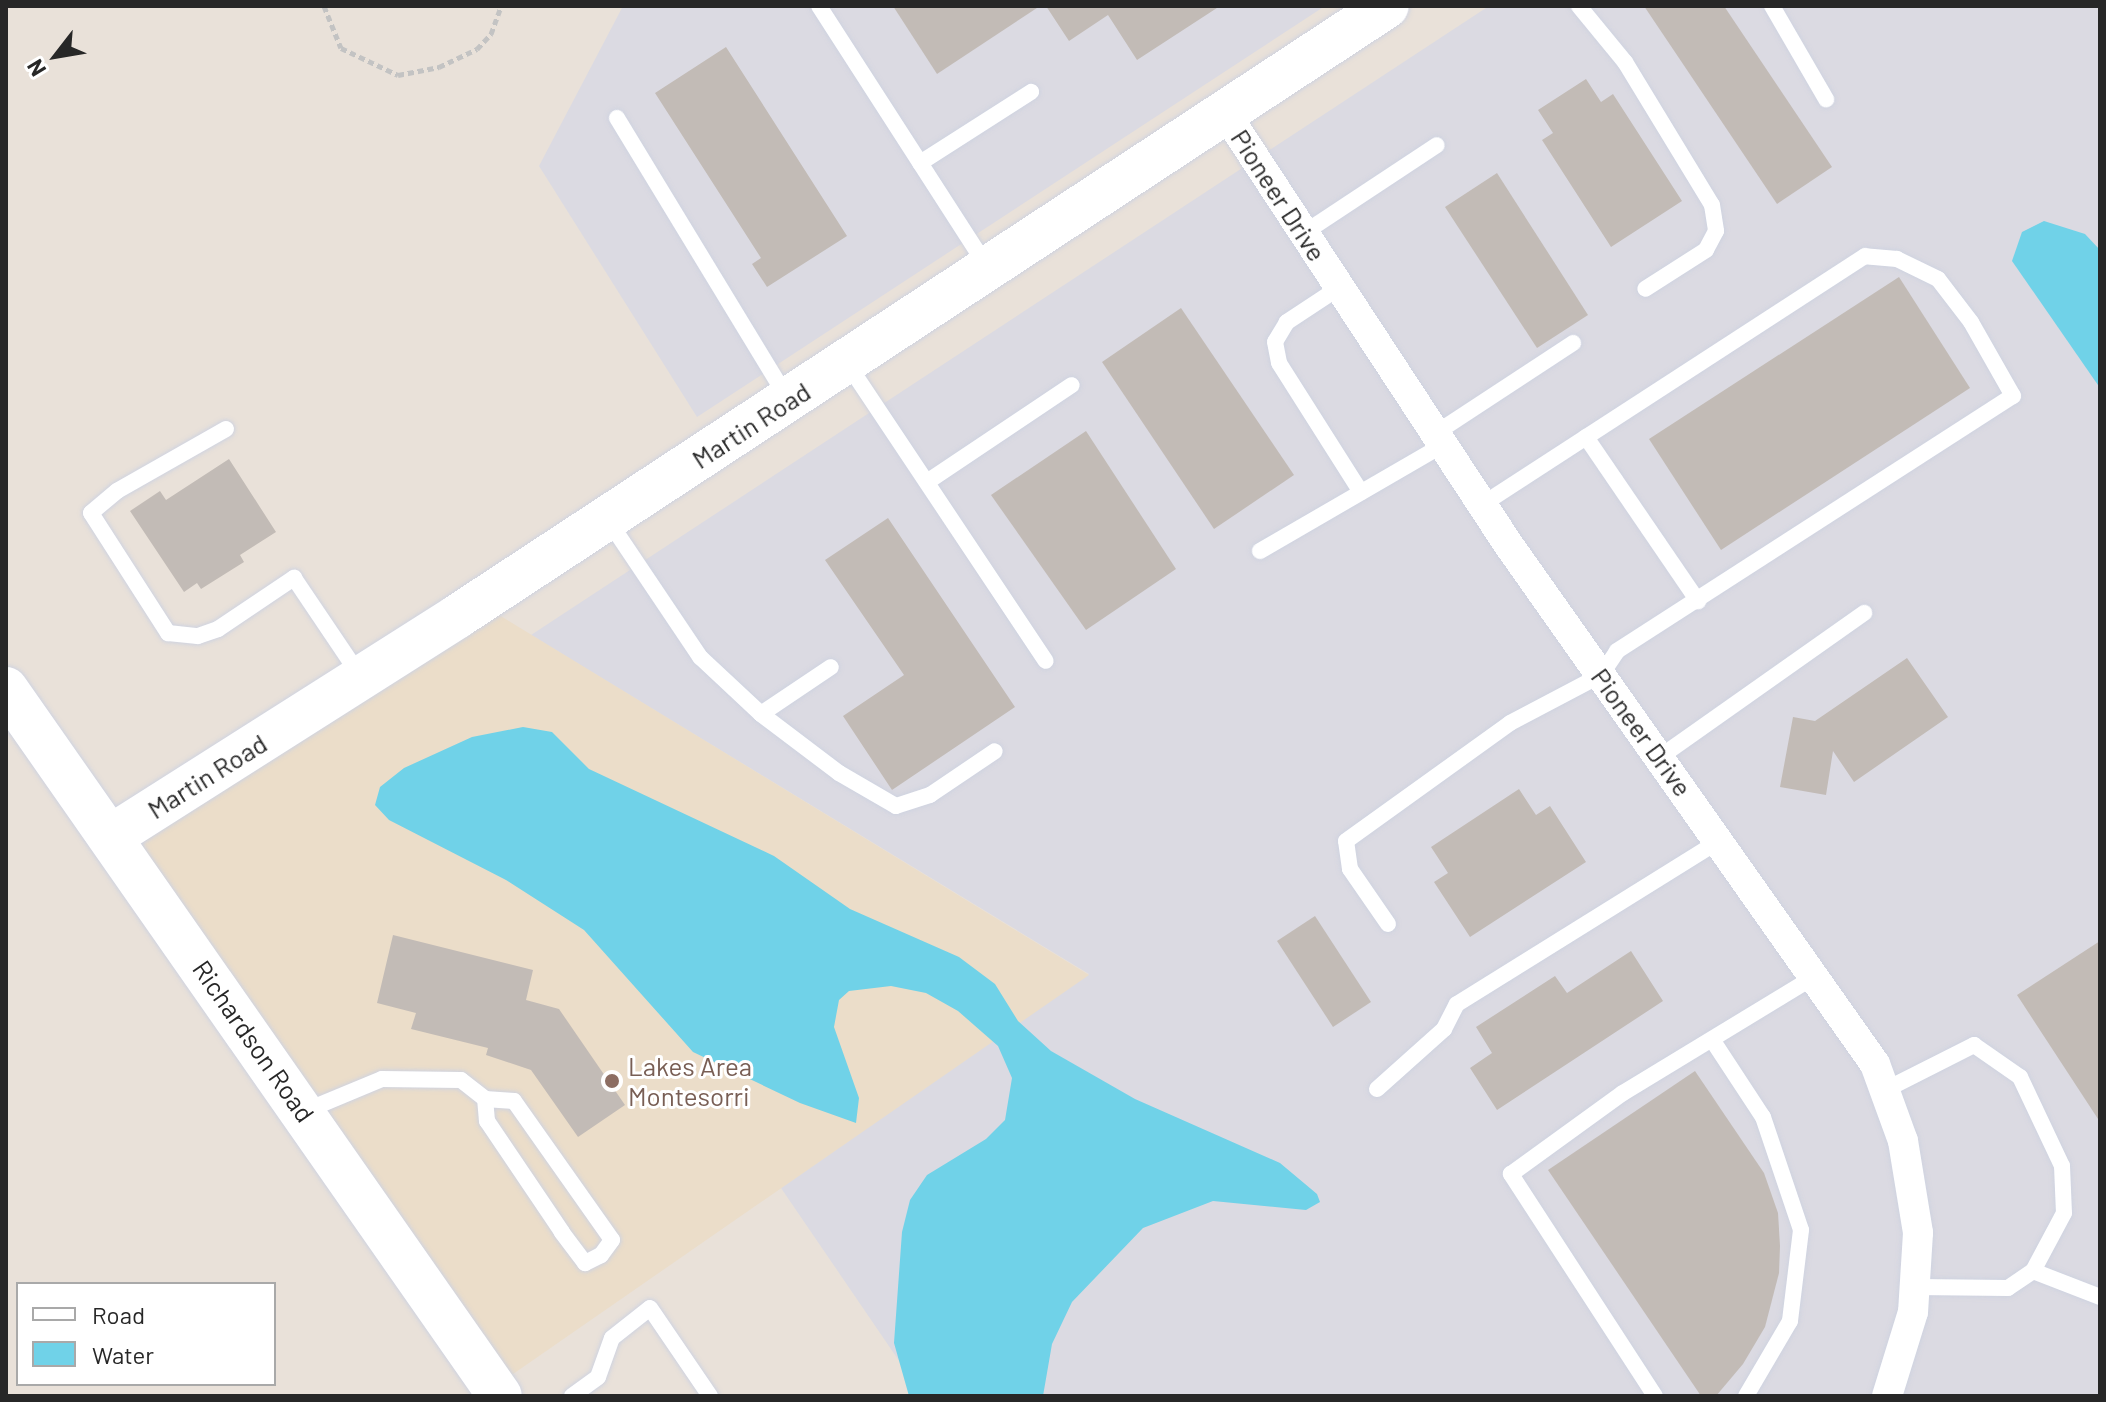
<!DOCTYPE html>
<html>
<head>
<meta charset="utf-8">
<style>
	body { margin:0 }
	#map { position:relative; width:2106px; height:1402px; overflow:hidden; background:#e9e1d9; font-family:Barlow,sans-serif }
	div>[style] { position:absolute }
	.industrial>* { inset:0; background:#dbdae2 }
	.education>* { inset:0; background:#ebddc9 }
	.water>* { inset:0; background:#70d2e8 }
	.building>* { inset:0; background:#c2bbb6 }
	.path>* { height:5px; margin-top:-2.5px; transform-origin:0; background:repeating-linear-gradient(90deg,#c3c3c3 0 6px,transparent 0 10px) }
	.roads { filter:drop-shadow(0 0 2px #cfd3e0) drop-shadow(0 0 2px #cfd3e0) }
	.lane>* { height:16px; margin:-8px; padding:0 8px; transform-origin:8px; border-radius:8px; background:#fff }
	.street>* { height:30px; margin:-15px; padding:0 15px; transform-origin:15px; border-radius:15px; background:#fff }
	.secondary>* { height:44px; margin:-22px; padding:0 22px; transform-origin:22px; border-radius:22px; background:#fff }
	.dots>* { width:22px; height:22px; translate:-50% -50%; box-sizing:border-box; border:4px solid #fff; border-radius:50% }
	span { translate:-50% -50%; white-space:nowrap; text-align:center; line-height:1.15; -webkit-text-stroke:6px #fff; paint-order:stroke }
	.street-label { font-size:26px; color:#272727 }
	.education-label { font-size:26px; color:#785e54 }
	.left { translate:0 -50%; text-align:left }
	.frame { position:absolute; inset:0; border:8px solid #272727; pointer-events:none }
	.legend { position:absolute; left:16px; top:1282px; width:260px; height:104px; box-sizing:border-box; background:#fff; border:2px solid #a9a9a9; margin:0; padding:10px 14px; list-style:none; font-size:24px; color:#272727 }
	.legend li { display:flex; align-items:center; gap:16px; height:40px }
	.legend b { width:40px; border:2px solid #a9a9a9 }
	.north { position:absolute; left:16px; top:16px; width:80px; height:80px; -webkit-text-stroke:6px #fff; paint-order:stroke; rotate:239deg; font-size:22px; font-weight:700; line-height:32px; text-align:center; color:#272727 }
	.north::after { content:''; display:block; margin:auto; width:28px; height:36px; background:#272727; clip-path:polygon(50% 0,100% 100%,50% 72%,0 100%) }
</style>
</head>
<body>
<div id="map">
	<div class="industrial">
		<i style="clip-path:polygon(623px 6px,1325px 6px,697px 417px,539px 166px)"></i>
		<i style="clip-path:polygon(1489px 6px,2100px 6px,2100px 1396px,923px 1396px,781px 1188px,1089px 974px,531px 635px)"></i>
	</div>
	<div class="education">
		<i style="clip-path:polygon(481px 604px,1089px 975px,497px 1385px,119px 836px)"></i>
	</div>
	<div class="water">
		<i style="clip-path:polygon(2044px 221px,2085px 234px,2100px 250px,2100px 388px,2012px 261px,2022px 232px)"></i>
		<i style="clip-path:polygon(523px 727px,552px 732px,589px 769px,774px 856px,850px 909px,959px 957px,995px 984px,1018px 1021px,1051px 1051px,1135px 1099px,1280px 1163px,1317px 1194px,1320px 1202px,1306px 1210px,1213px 1201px,1143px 1228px,1072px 1302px,1052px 1344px,1043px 1396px,909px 1396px,894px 1343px,902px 1232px,910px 1200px,927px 1175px,986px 1139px,1005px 1120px,1012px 1078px,998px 1046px,958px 1011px,926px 993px,891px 986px,849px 991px,839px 1000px,834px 1027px,859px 1098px,856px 1123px,800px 1103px,693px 1052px,584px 930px,506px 880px,389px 820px,375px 805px,380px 787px,404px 768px,472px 737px)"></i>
	</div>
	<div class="building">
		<i style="clip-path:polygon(893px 6px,1040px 6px,937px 74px)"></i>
		<i style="clip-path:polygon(1046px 6px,1220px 6px,1137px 60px,1108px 15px,1069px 41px)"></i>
		<i style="clip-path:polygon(1644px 6px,1724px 6px,1832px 167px,1777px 204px)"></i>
		<i style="clip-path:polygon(726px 47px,847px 236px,767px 287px,752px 264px,761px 258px,655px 93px)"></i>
		<i style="clip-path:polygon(1586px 79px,1601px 102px,1613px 94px,1682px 201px,1611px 247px,1542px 140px,1553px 133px,1538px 110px)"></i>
		<i style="clip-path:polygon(1497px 173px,1588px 315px,1537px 348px,1445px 207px)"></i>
		<i style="clip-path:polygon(1899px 277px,1970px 388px,1721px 550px,1649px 439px)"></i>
		<i style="clip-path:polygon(1181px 308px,1294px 475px,1214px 529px,1102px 362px)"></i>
		<i style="clip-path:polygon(1086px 431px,1176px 569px,1086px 630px,991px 495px)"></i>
		<i style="clip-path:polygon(229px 459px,276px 532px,240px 555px,244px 562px,201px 589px,197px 583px,184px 592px,130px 511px,160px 491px,166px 500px)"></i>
		<i style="clip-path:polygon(888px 518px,1015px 707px,892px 790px,843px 716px,904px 675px,825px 560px)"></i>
		<i style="clip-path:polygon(1907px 658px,1948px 717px,1854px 782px,1833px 751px,1826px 795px,1780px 787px,1793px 717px,1815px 721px)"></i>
		<i style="clip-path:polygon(1519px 789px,1536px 815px,1550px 806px,1586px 862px,1470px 937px,1434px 882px,1448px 873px,1431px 847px)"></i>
		<i style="clip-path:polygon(1315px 916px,1371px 1002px,1333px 1027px,1277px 941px)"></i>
		<i style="clip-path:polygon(393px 935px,533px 970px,526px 1000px,559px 1009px,625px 1105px,578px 1137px,531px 1070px,486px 1055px,488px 1048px,411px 1029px,416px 1013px,377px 1003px)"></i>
		<i style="clip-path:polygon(2100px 941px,2100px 1122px,2017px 995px)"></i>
		<i style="clip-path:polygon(1631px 951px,1663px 1001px,1497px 1110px,1470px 1068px,1492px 1053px,1476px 1027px,1555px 976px,1567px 993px)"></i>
		<i style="clip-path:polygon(1695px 1071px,1764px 1173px,1778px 1213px,1780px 1246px,1779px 1273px,1765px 1327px,1743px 1364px,1716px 1396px,1701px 1396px,1548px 1170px)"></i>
	</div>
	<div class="path">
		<i style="left:324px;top:6px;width:45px;rotate:68deg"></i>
		<i style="left:341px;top:48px;width:63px;rotate:25.3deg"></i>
		<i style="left:398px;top:75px;width:42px;rotate:-11deg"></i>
		<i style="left:439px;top:67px;width:42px;rotate:-25.3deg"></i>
		<i style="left:477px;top:49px;width:21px;rotate:-47deg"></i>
		<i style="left:491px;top:34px;width:30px;rotate:-70deg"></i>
	</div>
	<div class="roads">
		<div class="lane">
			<i style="left:819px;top:6px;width:310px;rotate:57.2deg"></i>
			<i style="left:1579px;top:6px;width:72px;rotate:50.6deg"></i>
			<i style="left:1625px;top:62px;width:167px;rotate:58.7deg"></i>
			<i style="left:1712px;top:205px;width:26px;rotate:81deg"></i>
			<i style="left:1716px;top:231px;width:21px;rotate:118deg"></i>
			<i style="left:1706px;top:250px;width:72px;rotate:147.4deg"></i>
			<i style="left:1772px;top:6px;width:108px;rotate:59.9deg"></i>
			<i style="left:617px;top:118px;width:328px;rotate:58.7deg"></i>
			<i style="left:920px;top:163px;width:132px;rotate:-32.6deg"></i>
			<i style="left:1304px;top:233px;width:159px;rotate:-33.5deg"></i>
			<i style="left:1340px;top:287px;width:64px;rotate:146.6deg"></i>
			<i style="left:1287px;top:322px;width:23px;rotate:121deg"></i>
			<i style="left:1275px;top:342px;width:21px;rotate:79deg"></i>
			<i style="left:1279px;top:363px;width:153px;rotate:57.6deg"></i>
			<i style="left:847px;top:363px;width:358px;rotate:56.3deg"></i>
			<i style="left:226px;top:429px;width:125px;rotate:150.4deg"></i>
			<i style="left:117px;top:491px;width:34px;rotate:140deg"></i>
			<i style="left:91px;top:513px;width:143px;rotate:57.3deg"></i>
			<i style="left:168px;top:633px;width:30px;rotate:6deg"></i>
			<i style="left:198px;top:636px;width:21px;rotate:-19deg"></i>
			<i style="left:218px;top:629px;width:92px;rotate:-33.9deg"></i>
			<i style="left:294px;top:578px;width:118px;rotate:56deg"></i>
			<i style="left:1436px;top:433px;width:164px;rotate:-33.3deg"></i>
			<i style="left:1586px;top:437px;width:199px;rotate:55.7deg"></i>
			<i style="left:927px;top:482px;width:174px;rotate:-33.8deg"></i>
			<i style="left:608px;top:520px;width:165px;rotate:56.1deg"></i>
			<i style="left:700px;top:657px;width:83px;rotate:43.1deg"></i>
			<i style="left:761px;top:714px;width:98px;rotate:37.1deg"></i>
			<i style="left:839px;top:773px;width:66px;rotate:30.1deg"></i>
			<i style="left:896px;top:806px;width:36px;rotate:-18deg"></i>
			<i style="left:930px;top:795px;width:78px;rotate:-34.1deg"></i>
			<i style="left:1260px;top:551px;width:211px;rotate:-30.1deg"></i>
			<i style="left:761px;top:714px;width:84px;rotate:-33.9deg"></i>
			<i style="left:1660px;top:757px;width:250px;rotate:-35.2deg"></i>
			<i style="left:1388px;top:924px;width:67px;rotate:-124.6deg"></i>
			<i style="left:1350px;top:869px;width:28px;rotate:-98deg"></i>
			<i style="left:1346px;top:841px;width:202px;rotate:-35.7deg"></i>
			<i style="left:1510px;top:723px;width:103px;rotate:-27.8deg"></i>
			<i style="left:1601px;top:675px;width:29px;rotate:-56deg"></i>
			<i style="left:1617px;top:651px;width:471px;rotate:-32.8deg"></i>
			<i style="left:2013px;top:396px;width:85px;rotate:-119.6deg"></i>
			<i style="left:1971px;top:322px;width:54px;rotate:-127.5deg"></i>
			<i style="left:1938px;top:279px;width:46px;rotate:-154deg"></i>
			<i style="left:1897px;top:259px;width:32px;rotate:-175deg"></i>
			<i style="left:1865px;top:256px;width:457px;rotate:147deg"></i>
			<i style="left:1713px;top:1041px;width:91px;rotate:56.7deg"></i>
			<i style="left:1763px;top:1117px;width:119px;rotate:71.4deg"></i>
			<i style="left:1801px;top:1230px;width:92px;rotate:96.9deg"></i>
			<i style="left:1790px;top:1321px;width:87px;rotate:120.4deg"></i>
			<i style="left:1377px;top:1089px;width:90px;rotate:-41.8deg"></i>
			<i style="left:1444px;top:1029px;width:28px;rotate:-63deg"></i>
			<i style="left:1457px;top:1004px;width:309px;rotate:-31.9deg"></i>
			<i style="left:1885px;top:1090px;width:100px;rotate:-26.8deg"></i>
			<i style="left:1974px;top:1045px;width:56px;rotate:34.8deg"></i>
			<i style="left:2020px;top:1077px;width:98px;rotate:64.7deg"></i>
			<i style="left:2062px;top:1166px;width:47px;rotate:87.6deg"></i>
			<i style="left:2064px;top:1213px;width:66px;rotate:118.1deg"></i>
			<i style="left:2033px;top:1271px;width:30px;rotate:146deg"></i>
			<i style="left:2008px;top:1288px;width:92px;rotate:-179.4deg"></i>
			<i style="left:305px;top:1111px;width:83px;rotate:-22.6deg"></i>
			<i style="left:382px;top:1079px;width:79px;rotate:0.7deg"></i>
			<i style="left:461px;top:1080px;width:31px;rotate:38deg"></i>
			<i style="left:485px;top:1099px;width:29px;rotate:4deg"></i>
			<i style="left:514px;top:1101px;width:170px;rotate:54.8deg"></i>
			<i style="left:612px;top:1240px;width:19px;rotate:126deg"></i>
			<i style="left:601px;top:1255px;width:18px;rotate:153deg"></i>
			<i style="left:585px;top:1263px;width:39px;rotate:-127deg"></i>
			<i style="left:562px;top:1232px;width:134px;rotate:-124deg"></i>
			<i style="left:487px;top:1121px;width:22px;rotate:-95deg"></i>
			<i style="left:2033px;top:1271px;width:72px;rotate:21.2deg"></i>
			<i style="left:572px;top:1396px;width:32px;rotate:-36deg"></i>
			<i style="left:598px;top:1377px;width:41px;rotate:-70.3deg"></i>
			<i style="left:612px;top:1338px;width:48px;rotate:-38.3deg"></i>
			<i style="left:650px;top:1308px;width:107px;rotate:55.7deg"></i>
			<i style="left:1655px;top:1396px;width:265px;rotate:-123deg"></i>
			<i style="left:1511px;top:1174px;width:138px;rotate:-35.9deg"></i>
			<i style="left:1623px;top:1093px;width:223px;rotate:-31.3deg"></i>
		</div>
		<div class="street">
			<i style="left:1224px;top:111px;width:518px;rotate:56.74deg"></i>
			<i style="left:1508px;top:544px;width:636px;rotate:54.79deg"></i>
			<i style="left:1875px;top:1064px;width:82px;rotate:70deg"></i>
			<i style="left:1903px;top:1141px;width:93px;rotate:80.7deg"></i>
			<i style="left:1918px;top:1233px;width:79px;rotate:93.6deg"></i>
			<i style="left:1913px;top:1312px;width:88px;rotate:107.2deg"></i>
		</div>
		<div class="secondary">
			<i style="left:6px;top:689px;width:862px;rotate:55.06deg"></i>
			<i style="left:110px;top:837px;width:412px;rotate:-32.4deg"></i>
			<i style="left:458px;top:616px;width:1111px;rotate:-33.29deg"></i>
		</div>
	</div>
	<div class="dots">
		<i style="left:612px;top:1081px;background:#8d6e63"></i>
	</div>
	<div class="street-label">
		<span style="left:1279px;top:195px;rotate:57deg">Pioneer Drive</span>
		<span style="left:751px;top:425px;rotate:-33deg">Martin Road</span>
		<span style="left:1642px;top:732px;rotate:54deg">Pioneer Drive</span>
		<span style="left:207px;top:776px;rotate:-32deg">Martin Road</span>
		<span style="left:254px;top:1041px;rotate:55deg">Richardson Road</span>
	</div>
	<div class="education-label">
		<span class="left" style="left:628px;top:1081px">Lakes Area<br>Montesorri</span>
	</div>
	<div class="frame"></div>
	<ul class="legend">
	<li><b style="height:10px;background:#fff"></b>Road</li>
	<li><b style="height:22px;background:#70d2e8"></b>Water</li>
	</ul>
	<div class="north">N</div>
</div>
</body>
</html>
